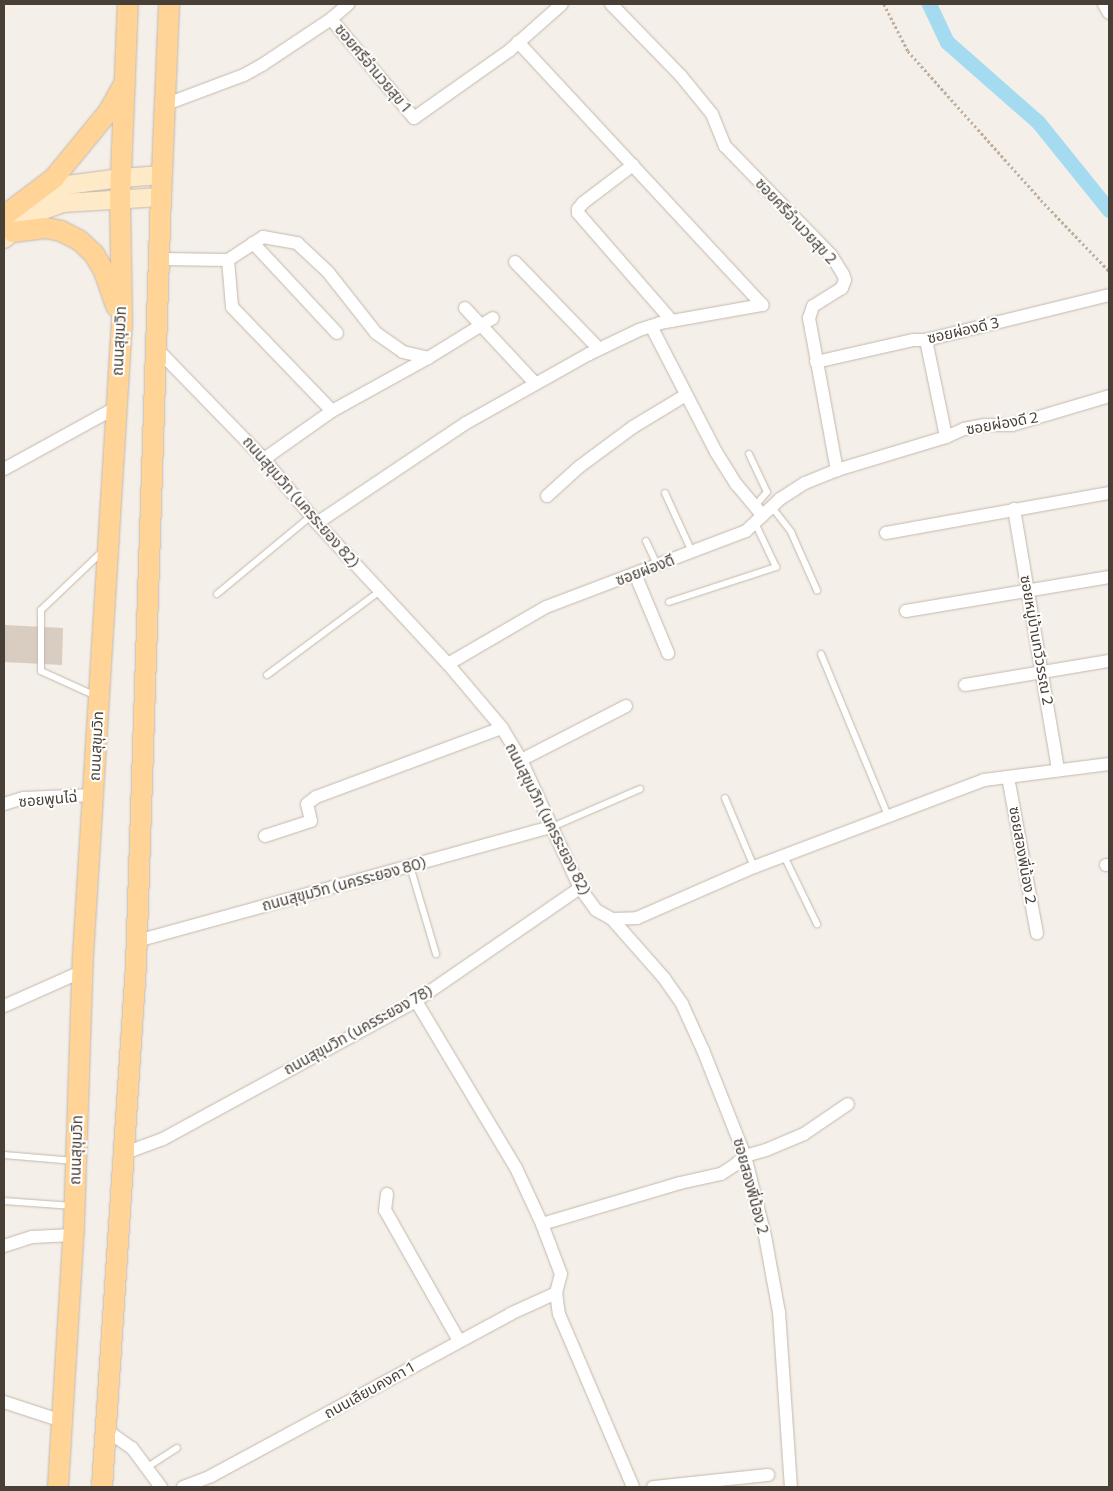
<!DOCTYPE html>
<html>
<head>
<meta charset="utf-8">
<style>
	body { margin:0 }
	#map { position:relative; width:1113px; height:1491px; overflow:hidden; background:#f4efe8; font-family:Commissioner,"Noto Sans Thai",sans-serif }
	div>[style] { position:absolute }
	.canal>* { height:15px; margin:-7.5px; padding:0 7.5px; transform-origin:7.5px; border-radius:7.5px; background:#a4dbf1 }
	.building>* { inset:0; background:#d9ccc0 }
	.path>* { height:2.5px; margin-top:-1.25px; transform-origin:0; background:repeating-linear-gradient(90deg,#c2af9b 0 2.5px,transparent 0 5px) }
	.roads { filter:drop-shadow(0 0 1px #c3b8ad) drop-shadow(0 0 1px #c3b8ad) }
	.lane>* { height:6px; margin:-3px; padding:0 3px; transform-origin:3px; border-radius:3px; background:#fff }
	.street>* { height:12px; margin:-6px; padding:0 6px; transform-origin:6px; border-radius:6px; background:#fff }
	.secondary>* { height:18px; margin:-9px; padding:0 9px; transform-origin:9px; border-radius:9px; background:#ffeac7 }
	.primary>* { height:20px; margin:-10px; padding:0 10px; transform-origin:10px; border-radius:10px; background:#ffd496 }
	span { translate:-50% -50%; white-space:nowrap; text-align:center; line-height:1.15; -webkit-text-stroke:4px #fff; paint-order:stroke }
	.street-label { font-size:15px; color:#483f36 }
	.frame { position:absolute; inset:0; border:5px solid #483f36; pointer-events:none }
</style>
</head>
<body>
<div id="map">
	<div class="canal">
		<i style="left:929px;top:4px;width:42px;rotate:64.7deg"></i>
		<i style="left:947px;top:42px;width:121px;rotate:41.3deg"></i>
		<i style="left:1038px;top:122px;width:113px;rotate:51.1deg"></i>
	</div>
	<div class="building">
		<i style="clip-path:polygon(5px 625px,63px 628px,62px 665px,4px 662px)"></i>
	</div>
	<div class="path">
		<i style="left:884px;top:4px;width:53px;rotate:62.9deg"></i>
		<i style="left:908px;top:51px;width:200px;rotate:48.2deg"></i>
		<i style="left:1041px;top:200px;width:98px;rotate:46.2deg"></i>
	</div>
	<div class="roads">
		<div class="lane">
			<i style="left:749px;top:454px;width:42px;rotate:64.7deg"></i>
			<i style="left:767px;top:492px;width:18px;rotate:131deg"></i>
			<i style="left:665px;top:493px;width:65px;rotate:65.4deg"></i>
			<i style="left:771px;top:506px;width:33px;rotate:52deg"></i>
			<i style="left:791px;top:532px;width:64px;rotate:65.9deg"></i>
			<i style="left:646px;top:541px;width:26px;rotate:65deg"></i>
			<i style="left:217px;top:594px;width:122px;rotate:-39.7deg"></i>
			<i style="left:669px;top:602px;width:113px;rotate:-18.1deg"></i>
			<i style="left:776px;top:567px;width:49px;rotate:-115.5deg"></i>
			<i style="left:821px;top:654px;width:175px;rotate:67.5deg"></i>
			<i style="left:267px;top:675px;width:141px;rotate:-36.6deg"></i>
			<i style="left:96px;top:696px;width:60px;rotate:-155.6deg"></i>
			<i style="left:41px;top:671px;width:61px;rotate:-90deg"></i>
			<i style="left:41px;top:610px;width:87px;rotate:-43.6deg"></i>
			<i style="left:725px;top:798px;width:75px;rotate:67.2deg"></i>
			<i style="left:552px;top:827px;width:96px;rotate:-23.4deg"></i>
			<i style="left:784px;top:856px;width:76px;rotate:64.1deg"></i>
			<i style="left:410px;top:866px;width:92px;rotate:73.5deg"></i>
			<i style="left:4px;top:1155px;width:71px;rotate:4.8deg"></i>
			<i style="left:4px;top:1201px;width:69px;rotate:4.1deg"></i>
			<i style="left:146px;top:1468px;width:37px;rotate:-33deg"></i>
		</div>
		<div class="street">
			<i style="left:611px;top:4px;width:100px;rotate:45.8deg"></i>
			<i style="left:681px;top:76px;width:49px;rotate:50.8deg"></i>
			<i style="left:712px;top:114px;width:35px;rotate:68deg"></i>
			<i style="left:725px;top:146px;width:152px;rotate:45.8deg"></i>
			<i style="left:831px;top:255px;width:22px;rotate:58deg"></i>
			<i style="left:843px;top:274px;width:6px;rotate:72deg"></i>
			<i style="left:845px;top:280px;width:9px;rotate:111deg"></i>
			<i style="left:842px;top:288px;width:34px;rotate:148deg"></i>
			<i style="left:813px;top:306px;width:13px;rotate:108deg"></i>
			<i style="left:809px;top:318px;width:155px;rotate:79.6deg"></i>
			<i style="left:1104px;top:4px;width:10px;rotate:61deg"></i>
			<i style="left:331px;top:19px;width:129px;rotate:50deg"></i>
			<i style="left:414px;top:118px;width:118px;rotate:-35.3deg"></i>
			<i style="left:510px;top:50px;width:69px;rotate:-41.5deg"></i>
			<i style="left:518px;top:42px;width:359px;rotate:47.1deg"></i>
			<i style="left:164px;top:105px;width:85px;rotate:-20.6deg"></i>
			<i style="left:244px;top:75px;width:21px;rotate:-29deg"></i>
			<i style="left:262px;top:65px;width:83px;rotate:-33.7deg"></i>
			<i style="left:331px;top:19px;width:23px;rotate:-41deg"></i>
			<i style="left:633px;top:165px;width:63px;rotate:142.8deg"></i>
			<i style="left:583px;top:203px;width:8px;rotate:130deg"></i>
			<i style="left:578px;top:209px;width:4px;rotate:90deg"></i>
			<i style="left:578px;top:213px;width:143px;rotate:49deg"></i>
			<i style="left:253px;top:243px;width:123px;rotate:47deg"></i>
			<i style="left:159px;top:259px;width:69px;rotate:0.8deg"></i>
			<i style="left:228px;top:260px;width:42px;rotate:-33.3deg"></i>
			<i style="left:263px;top:237px;width:35px;rotate:10deg"></i>
			<i style="left:297px;top:243px;width:42px;rotate:43.1deg"></i>
			<i style="left:328px;top:272px;width:78px;rotate:51.8deg"></i>
			<i style="left:376px;top:333px;width:33px;rotate:35deg"></i>
			<i style="left:403px;top:352px;width:26px;rotate:13deg"></i>
			<i style="left:428px;top:358px;width:76px;rotate:-31.6deg"></i>
			<i style="left:228px;top:260px;width:47px;rotate:85.1deg"></i>
			<i style="left:232px;top:307px;width:144px;rotate:46.1deg"></i>
			<i style="left:515px;top:262px;width:121px;rotate:46deg"></i>
			<i style="left:465px;top:308px;width:103px;rotate:47deg"></i>
			<i style="left:651px;top:326px;width:142px;rotate:62.7deg"></i>
			<i style="left:716px;top:452px;width:39px;rotate:58deg"></i>
			<i style="left:737px;top:485px;width:39px;rotate:50deg"></i>
			<i style="left:926px;top:340px;width:99px;rotate:78.3deg"></i>
			<i style="left:156px;top:348px;width:155px;rotate:45.8deg"></i>
			<i style="left:264px;top:459px;width:83px;rotate:50.4deg"></i>
			<i style="left:317px;top:523px;width:192px;rotate:47.1deg"></i>
			<i style="left:448px;top:664px;width:84px;rotate:49.8deg"></i>
			<i style="left:502px;top:728px;width:37px;rotate:59deg"></i>
			<i style="left:521px;top:760px;width:141px;rotate:65.3deg"></i>
			<i style="left:580px;top:888px;width:27px;rotate:54deg"></i>
			<i style="left:596px;top:910px;width:18px;rotate:29deg"></i>
			<i style="left:612px;top:919px;width:25px;rotate:-2deg"></i>
			<i style="left:637px;top:918px;width:128px;rotate:-23.6deg"></i>
			<i style="left:754px;top:867px;width:246px;rotate:-20.7deg"></i>
			<i style="left:984px;top:780px;width:126px;rotate:-7.3deg"></i>
			<i style="left:816px;top:362px;width:99px;rotate:-12.8deg"></i>
			<i style="left:913px;top:340px;width:13px"></i>
			<i style="left:926px;top:340px;width:188px;rotate:-13.8deg"></i>
			<i style="left:264px;top:459px;width:83px;rotate:-35.2deg"></i>
			<i style="left:332px;top:411px;width:110px;rotate:-28.9deg"></i>
			<i style="left:4px;top:469px;width:127px;rotate:-28.8deg"></i>
			<i style="left:547px;top:496px;width:43px;rotate:-42.2deg"></i>
			<i style="left:579px;top:467px;width:67px;rotate:-36.5deg"></i>
			<i style="left:633px;top:427px;width:62px;rotate:-31.1deg"></i>
			<i style="left:1014px;top:509px;width:265px;rotate:80.4deg"></i>
			<i style="left:317px;top:523px;width:179px;rotate:-33.9deg"></i>
			<i style="left:466px;top:423px;width:141px;rotate:-29.3deg"></i>
			<i style="left:589px;top:354px;width:55px;rotate:-25.6deg"></i>
			<i style="left:639px;top:330px;width:22px;rotate:-18deg"></i>
			<i style="left:660px;top:323px;width:104px;rotate:-10deg"></i>
			<i style="left:886px;top:533px;width:227px;rotate:-10.2deg"></i>
			<i style="left:635px;top:574px;width:86px;rotate:67.3deg"></i>
			<i style="left:906px;top:611px;width:206px;rotate:-9.5deg"></i>
			<i style="left:448px;top:664px;width:113px;rotate:-30.2deg"></i>
			<i style="left:546px;top:607px;width:214px;rotate:-20.8deg"></i>
			<i style="left:746px;top:531px;width:47px;rotate:-43.3deg"></i>
			<i style="left:780px;top:499px;width:30px;rotate:-33deg"></i>
			<i style="left:805px;top:483px;width:35px;rotate:-22deg"></i>
			<i style="left:837px;top:470px;width:114px;rotate:-16.8deg"></i>
			<i style="left:946px;top:437px;width:20px;rotate:-24deg"></i>
			<i style="left:964px;top:429px;width:21px;rotate:-11deg"></i>
			<i style="left:985px;top:425px;width:27px"></i>
			<i style="left:1012px;top:425px;width:101px;rotate:-16.6deg"></i>
			<i style="left:965px;top:685px;width:146px;rotate:-9.5deg"></i>
			<i style="left:521px;top:760px;width:118px;rotate:-27.2deg"></i>
			<i style="left:1008px;top:777px;width:159px;rotate:79.5deg"></i>
			<i style="left:4px;top:804px;width:21px;rotate:-17deg"></i>
			<i style="left:24px;top:798px;width:70px;rotate:-2.5deg"></i>
			<i style="left:265px;top:836px;width:48px;rotate:-18.1deg"></i>
			<i style="left:311px;top:821px;width:17px;rotate:-103deg"></i>
			<i style="left:307px;top:804px;width:11px;rotate:-38deg"></i>
			<i style="left:316px;top:797px;width:198px;rotate:-20.4deg"></i>
			<i style="left:1106px;top:865px;width:3px"></i>
			<i style="left:612px;top:919px;width:79px;rotate:48.6deg"></i>
			<i style="left:664px;top:978px;width:32px;rotate:55deg"></i>
			<i style="left:682px;top:1004px;width:51px;rotate:65.5deg"></i>
			<i style="left:703px;top:1050px;width:114px;rotate:68.4deg"></i>
			<i style="left:745px;top:1156px;width:82px;rotate:76deg"></i>
			<i style="left:765px;top:1236px;width:77px;rotate:79.6deg"></i>
			<i style="left:779px;top:1312px;width:175px;rotate:86.1deg"></i>
			<i style="left:137px;top:941px;width:430px;rotate:-15.4deg"></i>
			<i style="left:416px;top:1001px;width:195px;rotate:59.1deg"></i>
			<i style="left:516px;top:1168px;width:62px;rotate:65.1deg"></i>
			<i style="left:542px;top:1224px;width:53px;rotate:69.2deg"></i>
			<i style="left:561px;top:1274px;width:20px;rotate:105deg"></i>
			<i style="left:556px;top:1293px;width:21px;rotate:82deg"></i>
			<i style="left:559px;top:1314px;width:188px;rotate:66.8deg"></i>
			<i style="left:4px;top:1006px;width:86px;rotate:-23.9deg"></i>
			<i style="left:125px;top:1153px;width:40px;rotate:-20.2deg"></i>
			<i style="left:163px;top:1139px;width:288px;rotate:-28.6deg"></i>
			<i style="left:416px;top:1001px;width:199px;rotate:-34.6deg"></i>
			<i style="left:387px;top:1194px;width:16px;rotate:97deg"></i>
			<i style="left:385px;top:1210px;width:150px;rotate:60.5deg"></i>
			<i style="left:542px;top:1224px;width:144px;rotate:-16.5deg"></i>
			<i style="left:680px;top:1183px;width:42px;rotate:-12.4deg"></i>
			<i style="left:721px;top:1174px;width:17px;rotate:-33deg"></i>
			<i style="left:735px;top:1165px;width:13px;rotate:-42deg"></i>
			<i style="left:745px;top:1156px;width:22px;rotate:-16deg"></i>
			<i style="left:766px;top:1150px;width:41px;rotate:-22.8deg"></i>
			<i style="left:804px;top:1134px;width:53px;rotate:-34.3deg"></i>
			<i style="left:4px;top:1246px;width:29px;rotate:-18deg"></i>
			<i style="left:32px;top:1237px;width:41px;rotate:-2.8deg"></i>
			<i style="left:4px;top:1402px;width:61px;rotate:18.1deg"></i>
			<i style="left:106px;top:1430px;width:32px;rotate:35deg"></i>
			<i style="left:132px;top:1448px;width:49px;rotate:53.4deg"></i>
			<i style="left:183px;top:1487px;width:30px;rotate:-21deg"></i>
			<i style="left:211px;top:1476px;width:340px;rotate:-28.4deg"></i>
			<i style="left:510px;top:1314px;width:51px;rotate:-24.5deg"></i>
			<i style="left:653px;top:1487px;width:116px;rotate:-6deg"></i>
		</div>
		<div class="secondary">
			<i style="left:38px;top:195px;width:23px;rotate:-23deg"></i>
			<i style="left:59px;top:186px;width:63px;rotate:-7.4deg"></i>
			<i style="left:121px;top:178px;width:41px;rotate:-4.2deg"></i>
			<i style="left:4px;top:239px;width:43px;rotate:-38.5deg"></i>
			<i style="left:38px;top:212px;width:27px;rotate:-20deg"></i>
			<i style="left:63px;top:203px;width:98px;rotate:-3.5deg"></i>
		</div>
		<div class="primary">
			<i style="left:4px;top:216px;width:63px;rotate:-37.2deg"></i>
			<i style="left:54px;top:178px;width:87px;rotate:-50.6deg"></i>
			<i style="left:109px;top:111px;width:33px;rotate:-61deg"></i>
			<i style="left:13px;top:232px;width:33px;rotate:-7deg"></i>
			<i style="left:46px;top:228px;width:15px;rotate:11deg"></i>
			<i style="left:61px;top:231px;width:20px;rotate:27deg"></i>
			<i style="left:79px;top:240px;width:21px;rotate:43deg"></i>
			<i style="left:94px;top:254px;width:20px;rotate:60deg"></i>
			<i style="left:104px;top:271px;width:37px;rotate:71deg"></i>
			<i style="left:58px;top:1487px;width:263px;rotate:-86.5deg"></i>
			<i style="left:74px;top:1224px;width:268px;rotate:-88.1deg"></i>
			<i style="left:83px;top:956px;width:635px;rotate:-86.48deg"></i>
			<i style="left:122px;top:322px;width:123px;rotate:-90.9deg"></i>
			<i style="left:120px;top:199px;width:195px;rotate:-87.7deg"></i>
			<i style="left:102px;top:1487px;width:523px;rotate:-86.27deg"></i>
			<i style="left:136px;top:965px;width:768px;rotate:-88.14deg"></i>
			<i style="left:161px;top:197px;width:193px;rotate:-87.6deg"></i>
		</div>
	</div>
	<div class="street-label">
		<span style="left:373px;top:68px;rotate:50deg">ซอยศรีอำนวยสุข 1</span>
		<span style="left:796px;top:221px;rotate:47deg">ซอยศรีอำนวยสุข 2</span>
		<span style="left:963px;top:330px;rotate:-13deg">ซอยผ่องดี 3</span>
		<span style="left:119px;top:341px;rotate:-87deg">ถนนสุขุมวิท</span>
		<span style="left:1002px;top:423px;rotate:-10deg">ซอยผ่องดี 2</span>
		<span style="left:301px;top:502px;rotate:49deg">ถนนสุขุมวิท (นครระยอง 82)</span>
		<span style="left:645px;top:570px;rotate:-21deg">ซอยผ่องดี</span>
		<span style="left:1037px;top:640px;rotate:80deg">ซอยหมู่บ้านทวีวรรณ 2</span>
		<span style="left:96px;top:746px;rotate:-87deg">ถนนสุขุมวิท</span>
		<span style="left:48px;top:799px;rotate:-5deg">ซอยพูนไฉ่</span>
		<span style="left:548px;top:819px;rotate:63deg">ถนนสุขุมวิท (นครระยอง 82)</span>
		<span style="left:1023px;top:855px;rotate:80deg">ซอยสองพี่น้อง 2</span>
		<span style="left:344px;top:884px;rotate:-15deg">ถนนสุขุมวิท (นครระยอง 80)</span>
		<span style="left:358px;top:1030px;rotate:-29deg">ถนนสุขุมวิท (นครระยอง 78)</span>
		<span style="left:76px;top:1150px;rotate:-88deg">ถนนสุขุมวิท</span>
		<span style="left:751px;top:1186px;rotate:75deg">ซอยสองพี่น้อง 2</span>
		<span style="left:369px;top:1390px;rotate:-29deg">ถนนเลียบคงคา 1</span>
	</div>
	<div class="frame"></div>
</div>
</body>
</html>
